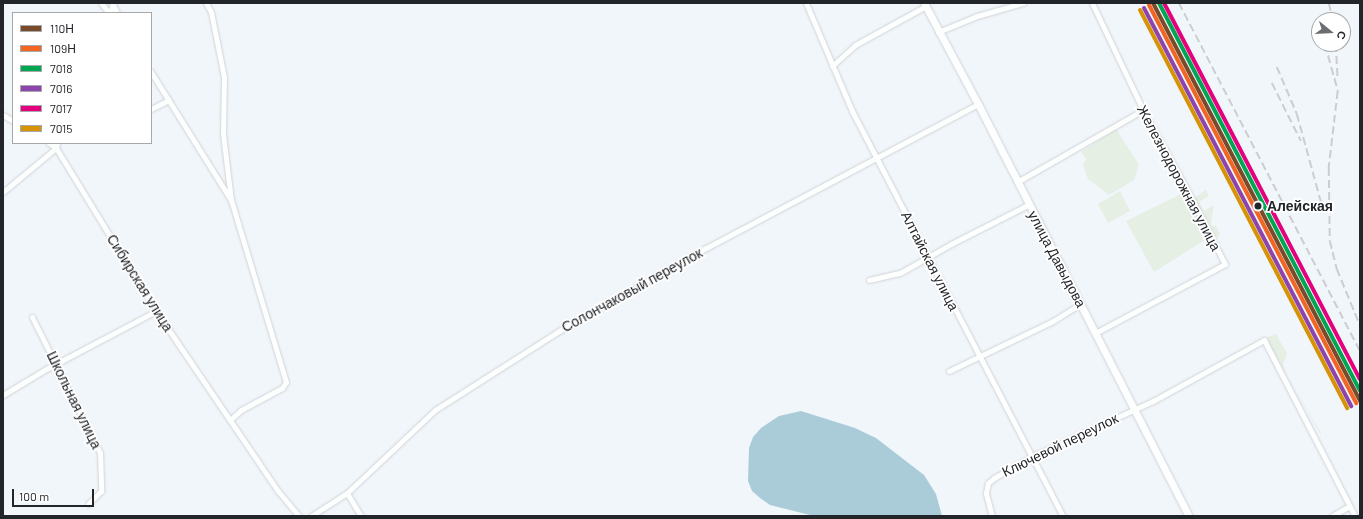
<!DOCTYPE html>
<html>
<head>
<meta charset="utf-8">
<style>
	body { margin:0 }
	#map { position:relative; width:1363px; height:519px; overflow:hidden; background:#f1f6fb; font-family:Barlow,sans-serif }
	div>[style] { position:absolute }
	.green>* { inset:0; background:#e5efe4 }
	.water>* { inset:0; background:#aaccd9 }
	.roads { filter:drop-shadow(0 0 1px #d0d3d7) drop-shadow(0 0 1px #d0d3d7) }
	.minor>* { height:5px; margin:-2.5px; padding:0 2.5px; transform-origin:2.5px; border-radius:2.5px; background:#fdfefe }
	.secondary>* { height:7px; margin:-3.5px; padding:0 3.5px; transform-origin:3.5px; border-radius:3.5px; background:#fdfefe }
	.rail>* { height:1.5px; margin-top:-0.75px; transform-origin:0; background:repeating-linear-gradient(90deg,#cccdcf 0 8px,transparent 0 12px) }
	.rail-1>* { height:4px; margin:-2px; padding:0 2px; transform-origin:2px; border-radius:2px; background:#7a4b2a }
	.rail-2>* { height:4px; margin:-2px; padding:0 2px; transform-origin:2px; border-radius:2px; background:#f26522 }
	.rail-3>* { height:4px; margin:-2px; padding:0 2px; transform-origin:2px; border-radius:2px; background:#00a651 }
	.rail-4>* { height:4px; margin:-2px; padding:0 2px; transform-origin:2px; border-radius:2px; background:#8e44ad }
	.rail-5>* { height:4px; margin:-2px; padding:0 2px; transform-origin:2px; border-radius:2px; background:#e5007d }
	.rail-6>* { height:4px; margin:-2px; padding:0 2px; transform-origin:2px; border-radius:2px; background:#d79306 }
	.dots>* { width:11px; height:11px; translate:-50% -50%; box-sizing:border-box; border:2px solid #fff; border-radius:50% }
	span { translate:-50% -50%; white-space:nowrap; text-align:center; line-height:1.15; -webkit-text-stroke:3.5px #fff; paint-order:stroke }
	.street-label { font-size:14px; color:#222529 }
	.stop-label { font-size:14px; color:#222529; font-weight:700 }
	.left { translate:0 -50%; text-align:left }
	.frame { position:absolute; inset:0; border:4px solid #222529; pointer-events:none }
	.legend { position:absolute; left:12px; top:12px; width:140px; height:132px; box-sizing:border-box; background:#fff; border:1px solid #a7a8a9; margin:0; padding:5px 7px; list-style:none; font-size:12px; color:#222529 }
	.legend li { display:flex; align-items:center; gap:8px; height:20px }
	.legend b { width:20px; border:1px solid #a7a8a9 }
	.north { position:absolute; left:1311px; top:12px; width:40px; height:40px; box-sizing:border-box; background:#fff; border:1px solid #a7a8a9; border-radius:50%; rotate:108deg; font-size:11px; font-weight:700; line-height:16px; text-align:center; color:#222529 }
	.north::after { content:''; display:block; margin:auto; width:14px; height:18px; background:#6a6e72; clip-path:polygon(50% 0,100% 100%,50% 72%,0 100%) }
	.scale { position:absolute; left:12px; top:489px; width:82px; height:18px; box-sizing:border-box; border:2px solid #222529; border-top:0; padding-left:5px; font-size:12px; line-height:14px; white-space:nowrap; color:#222529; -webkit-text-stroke:3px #fff; paint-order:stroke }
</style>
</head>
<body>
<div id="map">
	<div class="green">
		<i style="clip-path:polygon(1116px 129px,1139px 165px,1134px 180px,1109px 195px,1088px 179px,1083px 165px,1086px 159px,1081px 152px)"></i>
		<i style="clip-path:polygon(1206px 190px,1209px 196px,1199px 202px,1204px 211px,1214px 205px,1211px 225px,1216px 226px,1220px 234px,1216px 240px,1194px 198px)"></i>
		<i style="clip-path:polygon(1120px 191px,1130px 211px,1108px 223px,1098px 204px)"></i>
		<i style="clip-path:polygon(1183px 193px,1208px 238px,1154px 272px,1126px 221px)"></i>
		<i style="clip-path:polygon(1276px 334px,1287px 354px,1283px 364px,1286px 373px,1321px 433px,1321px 435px,1266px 338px)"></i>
	</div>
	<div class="water">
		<i style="clip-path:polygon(801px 411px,855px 428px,876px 438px,924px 475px,936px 494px,942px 516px,814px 516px,770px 505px,760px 498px,752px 491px,748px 481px,749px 448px,753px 437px,761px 428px,779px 416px)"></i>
	</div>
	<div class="roads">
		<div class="minor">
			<i style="left:101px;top:3px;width:13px;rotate:51deg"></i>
			<i style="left:806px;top:3px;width:117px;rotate:66.9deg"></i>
			<i style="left:852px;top:111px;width:457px;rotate:62.5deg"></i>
			<i style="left:1092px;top:3px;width:119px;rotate:64.5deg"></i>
			<i style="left:1143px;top:110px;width:87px;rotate:61.1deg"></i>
			<i style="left:1185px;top:186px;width:88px;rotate:62.9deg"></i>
			<i style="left:1225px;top:264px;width:147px;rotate:152deg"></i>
			<i style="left:113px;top:5px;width:9px;rotate:63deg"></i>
			<i style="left:110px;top:13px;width:10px;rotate:-73deg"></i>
			<i style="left:938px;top:32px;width:42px;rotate:-22.3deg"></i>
			<i style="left:977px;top:16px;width:48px;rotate:-15.8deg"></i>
			<i style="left:832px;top:66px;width:31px;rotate:-42deg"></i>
			<i style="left:855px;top:45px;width:81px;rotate:-28.8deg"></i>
			<i style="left:151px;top:72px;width:151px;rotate:58deg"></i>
			<i style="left:231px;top:200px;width:66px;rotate:-96.9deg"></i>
			<i style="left:223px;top:134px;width:57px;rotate:-89deg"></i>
			<i style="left:224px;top:77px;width:66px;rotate:-101.3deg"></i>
			<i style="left:211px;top:12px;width:10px;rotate:-119deg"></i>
			<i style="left:151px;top:109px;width:20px;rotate:-27deg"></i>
			<i style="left:3px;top:115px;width:12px;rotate:31deg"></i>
			<i style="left:57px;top:143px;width:5px;rotate:101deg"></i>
			<i style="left:56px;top:148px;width:191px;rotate:58.5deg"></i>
			<i style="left:156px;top:311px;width:217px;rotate:55.9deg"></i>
			<i style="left:278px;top:491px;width:33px;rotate:50deg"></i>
			<i style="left:1017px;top:182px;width:145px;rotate:-29.7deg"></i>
			<i style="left:3px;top:192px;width:69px;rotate:-39.7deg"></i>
			<i style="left:56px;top:148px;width:9px;rotate:-144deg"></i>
			<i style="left:869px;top:280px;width:32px;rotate:-13deg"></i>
			<i style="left:900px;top:273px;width:59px;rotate:-29.6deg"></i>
			<i style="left:951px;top:244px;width:86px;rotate:-26.9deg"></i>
			<i style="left:32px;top:317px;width:152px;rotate:63.4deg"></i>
			<i style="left:100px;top:453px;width:38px;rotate:88deg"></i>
			<i style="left:101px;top:491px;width:18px;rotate:135deg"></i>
			<i style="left:949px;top:371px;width:115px;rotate:-25.7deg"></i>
			<i style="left:1053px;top:321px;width:32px;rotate:-32deg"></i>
			<i style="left:3px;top:395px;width:52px;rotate:-31deg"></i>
			<i style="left:48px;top:368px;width:122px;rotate:-27.8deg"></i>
			<i style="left:231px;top:419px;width:13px;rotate:-42deg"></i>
			<i style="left:241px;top:410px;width:47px;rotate:-28.2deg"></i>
			<i style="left:282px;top:388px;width:7px;rotate:-56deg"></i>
			<i style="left:286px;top:382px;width:190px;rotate:-106.8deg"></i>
			<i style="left:347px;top:493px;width:27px;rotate:59deg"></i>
			<i style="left:311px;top:516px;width:43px;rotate:-32.6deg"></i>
			<i style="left:347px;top:493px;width:121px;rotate:-43.3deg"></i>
			<i style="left:435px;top:410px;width:147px;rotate:-32.5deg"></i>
			<i style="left:559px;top:331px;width:169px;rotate:-29.5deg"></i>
			<i style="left:706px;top:248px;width:308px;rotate:-27.9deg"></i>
			<i style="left:992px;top:516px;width:24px;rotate:-105deg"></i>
			<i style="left:986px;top:493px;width:10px;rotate:-79deg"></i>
			<i style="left:988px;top:483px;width:8px;rotate:-40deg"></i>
			<i style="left:994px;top:478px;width:43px;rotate:-29.6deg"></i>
			<i style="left:1031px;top:457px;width:134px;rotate:-24.7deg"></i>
			<i style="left:1153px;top:401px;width:127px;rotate:-28.8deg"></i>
			<i style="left:1264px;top:340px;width:198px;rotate:62.7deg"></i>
			<i style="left:1332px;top:516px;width:20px;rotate:-30deg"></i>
		</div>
		<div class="secondary">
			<i style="left:924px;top:3px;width:115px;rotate:61.9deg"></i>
			<i style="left:978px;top:104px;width:463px;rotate:62.9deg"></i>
		</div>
	</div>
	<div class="rail">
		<i style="left:1179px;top:3px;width:391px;rotate:62.5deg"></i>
		<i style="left:1329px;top:3px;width:17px;rotate:77deg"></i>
		<i style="left:1325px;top:44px;width:49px;rotate:74.5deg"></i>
		<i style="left:1338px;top:91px;width:78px;rotate:96.7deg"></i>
		<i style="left:1329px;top:168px;width:73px;rotate:89.2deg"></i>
		<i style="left:1330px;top:241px;width:29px;rotate:76deg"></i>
		<i style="left:1337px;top:269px;width:61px;rotate:67.7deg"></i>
		<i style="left:1336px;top:44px;width:35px;rotate:87deg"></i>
		<i style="left:1277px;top:67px;width:51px;rotate:66.9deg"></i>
		<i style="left:1297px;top:114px;width:98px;rotate:74.7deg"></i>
		<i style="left:1272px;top:83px;width:65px;rotate:63.4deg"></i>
	</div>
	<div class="rail-1">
		<i style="left:1153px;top:3px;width:449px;rotate:62.5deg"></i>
	</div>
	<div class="rail-2">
		<i style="left:1149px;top:5px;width:449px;rotate:62.5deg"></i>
	</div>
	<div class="rail-3">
		<i style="left:1159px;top:3px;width:436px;rotate:62.6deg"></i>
	</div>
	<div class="rail-4">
		<i style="left:1144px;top:8px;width:449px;rotate:62.5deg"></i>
	</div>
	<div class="rail-5">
		<i style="left:1164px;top:3px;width:424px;rotate:62.5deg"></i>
	</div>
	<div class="rail-6">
		<i style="left:1140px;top:10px;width:449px;rotate:62.5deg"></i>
	</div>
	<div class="dots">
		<i style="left:1258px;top:206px;background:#222529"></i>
	</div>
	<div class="street-label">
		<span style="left:1179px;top:178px;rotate:62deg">Железнодорожная улица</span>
		<span style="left:1057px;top:259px;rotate:62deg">улица Давыдова</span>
		<span style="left:930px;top:261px;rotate:63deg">Алтайская улица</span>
		<span style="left:140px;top:283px;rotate:58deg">Сибирская улица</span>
		<span style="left:632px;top:290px;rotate:-29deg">Солончаковый переулок</span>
		<span style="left:74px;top:400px;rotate:64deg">Школьная улица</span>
		<span style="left:1060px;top:445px;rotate:-26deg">Ключевой переулок</span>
	</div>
	<div class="stop-label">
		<span class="left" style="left:1267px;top:206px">Алейская</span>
	</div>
	<div class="frame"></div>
	<ul class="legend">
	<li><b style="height:5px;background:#7a4b2a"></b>110Н</li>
	<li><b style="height:5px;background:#f26522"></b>109Н</li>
	<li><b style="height:5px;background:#00a651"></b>7018</li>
	<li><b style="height:5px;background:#8e44ad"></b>7016</li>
	<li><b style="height:5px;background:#e5007d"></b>7017</li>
	<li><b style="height:5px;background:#d79306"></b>7015</li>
	</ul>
	<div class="north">С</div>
	<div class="scale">100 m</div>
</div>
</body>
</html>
